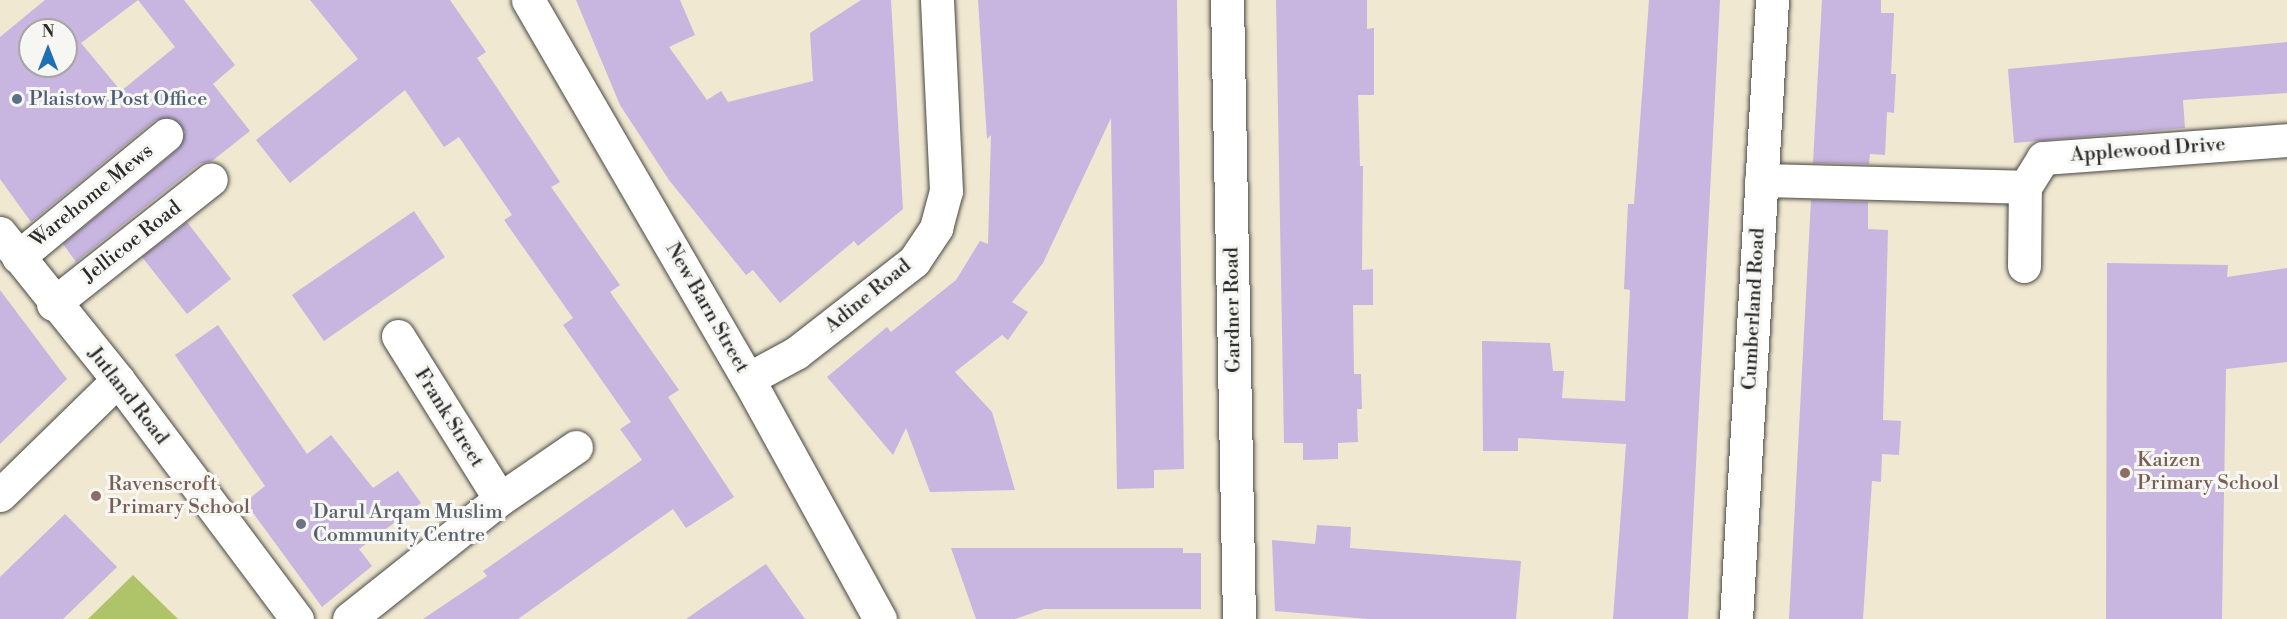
<!DOCTYPE html>
<html>
<head>
<meta charset="utf-8">
<style>
	body { margin:0 }
	#map { position:relative; width:2287px; height:619px; overflow:hidden; background:#f0e8d1; font-family:"Libre Bodoni",serif }
	div>[style] { position:absolute }
	.green>* { inset:0; background:#afc468 }
	.building>* { inset:0; background:#c8b5e0 }
	.roads { filter:drop-shadow(0 0 2px #494744) drop-shadow(0 0 2px #494744) }
	.minor>* { height:33px; margin:-16.5px; padding:0 16.5px; transform-origin:16.5px; border-radius:16.5px; background:#fff }
	.tertiary>* { height:33px; margin:-16.5px; padding:0 16.5px; transform-origin:16.5px; border-radius:16.5px; background:#fff }
	.dots>* { width:16px; height:16px; translate:-50% -50%; box-sizing:border-box; border:3px solid #f6f6f2; border-radius:50% }
	span { translate:-50% -50%; white-space:nowrap; text-align:center; line-height:1.15; -webkit-text-stroke:6px #f6f6f2; paint-order:stroke }
	.service-label { font-size:20px; color:#4e5e75 }
	.left { translate:0 -50%; text-align:left }
	.street-label { font-size:20px; color:#2b2b2b }
	.education-label { font-size:20px; color:#785e54 }
	.worship-label { font-size:20px; color:#5b616d }
	.north { position:absolute; left:18px; top:18px; width:60px; height:60px; box-sizing:border-box; background:#f6f6f2; border:2px solid #a5a5a2; border-radius:50%; rotate:0deg; font-size:16px; font-weight:700; line-height:24px; text-align:center; color:#2b2b2b }
	.north::after { content:''; display:block; margin:auto; width:21px; height:27px; background:#1f6fb2; clip-path:polygon(50% 0,100% 100%,50% 72%,0 100%) }
</style>
</head>
<body>
<div id="map">
	<div class="green">
		<i style="clip-path:polygon(133px 575px,178px 619px,88px 619px)"></i>
	</div>
	<div class="building">
		<i style="clip-path:polygon(evenodd,45px 0,184px 0,235px 65px,213px 84px,250px 131px,212px 161px,199px 164px,76px 262px,63px 244px,178px 149px,185px 132px,173px 118px,155px 120px,31px 222px,0 179px,0 37px,45px 0,138px 0,175px 47px,121px 91px,81px 43px,138px 0,45px 0,30px 30px,66px 30px,66px 66px,30px 66px,30px 30px)"></i>
		<i style="clip-path:polygon(310px 0,450px 0,486px 52px,477px 58px,560px 182px,551px 187px,620px 285px,610px 292px,679px 390px,668px 397px,734px 497px,686px 528px,673px 509px,518px 619px,423px 619px,487px 576px,483px 571px,642px 460px,620px 429px,631px 422px,563px 325px,573px 318px,504px 220px,512px 215px,459px 137px,444px 147px,405px 90px,290px 183px,256px 140px,358px 59px)"></i>
		<i style="clip-path:polygon(576px 0,680px 0,695px 35px,669px 47px,707px 100px,721px 91px,728px 102px,813px 81px,810px 33px,861px 0,891px 0,903px 209px,858px 246px,854px 241px,780px 303px,753px 270px,746px 275px,669px 180px,620px 105px)"></i>
		<i style="clip-path:polygon(978px 0,1177px 0,1184px 469px,1154px 470px,1154px 488px,1117px 489px,1111px 118px,1043px 263px,1012px 302px,1028px 312px,1008px 340px,1002px 335px,955px 372px,992px 412px,1015px 490px,930px 492px,906px 428px,893px 455px,827px 377px,887px 327px,891px 332px,956px 280px,980px 241px,988px 244px,991px 135px,987px 139px)"></i>
		<i style="clip-path:polygon(1276px 0,1367px 0,1367px 29px,1374px 28px,1374px 95px,1358px 95px,1360px 166px,1363px 166px,1362px 270px,1373px 269px,1373px 305px,1353px 305px,1354px 374px,1361px 374px,1362px 409px,1357px 409px,1358px 442px,1338px 443px,1338px 459px,1303px 460px,1303px 443px,1284px 443px)"></i>
		<i style="clip-path:polygon(1649px 0,1720px 0,1688px 619px,1613px 619px,1626px 444px,1518px 438px,1518px 451px,1483px 451px,1482px 341px,1550px 343px,1553px 371px,1564px 371px,1562px 398px,1625px 401px,1630px 290px,1624px 289px,1628px 204px,1634px 204px)"></i>
		<i style="clip-path:polygon(1822px 0,1881px 0,1881px 13px,1894px 13px,1891px 74px,1896px 74px,1894px 113px,1887px 112px,1885px 155px,1870px 154px,1869px 164px,1813px 163px)"></i>
		<i style="clip-path:polygon(2287px 42px,2287px 93px,2183px 100px,2185px 128px,2014px 143px,2008px 69px)"></i>
		<i style="clip-path:polygon(1811px 200px,1868px 202px,1868px 229px,1888px 230px,1883px 420px,1901px 421px,1899px 455px,1882px 454px,1881px 482px,1872px 481px,1863px 619px,1789px 619px)"></i>
		<i style="clip-path:polygon(414px 211px,445px 257px,324px 341px,292px 295px)"></i>
		<i style="clip-path:polygon(187px 222px,231px 279px,187px 314px,142px 257px)"></i>
		<i style="clip-path:polygon(2107px 263px,2228px 265px,2227px 277px,2287px 268px,2287px 362px,2226px 369px,2222px 619px,2106px 619px)"></i>
		<i style="clip-path:polygon(0 290px,67px 379px,0 444px)"></i>
		<i style="clip-path:polygon(218px 325px,307px 454px,331px 435px,373px 488px,398px 471px,421px 503px,359px 549px,372px 566px,322px 607px,245px 502px,265px 486px,175px 355px)"></i>
		<i style="clip-path:polygon(65px 514px,117px 567px,63px 619px,0 619px,0 577px)"></i>
		<i style="clip-path:polygon(1317px 525px,1351px 527px,1350px 548px,1521px 561px,1516px 619px,1368px 619px,1275px 611px,1272px 540px,1315px 544px)"></i>
		<i style="clip-path:polygon(951px 548px,1183px 548px,1183px 553px,1201px 553px,1201px 609px,1044px 609px,1015px 619px,976px 619px)"></i>
		<i style="clip-path:polygon(766px 564px,805px 619px,686px 619px,741px 581px)"></i>
	</div>
	<div class="roads">
		<div class="minor">
			<i style="left:1227px;top:0;width:619px;rotate:88.89deg"></i>
			<i style="left:1761px;top:180px;width:264px;rotate:1.5deg"></i>
			<i style="left:0;top:233px;width:189px;rotate:51.2deg"></i>
			<i style="left:118px;top:380px;width:299px;rotate:53.2deg"></i>
			<i style="left:18px;top:257px;width:192px;rotate:-39.5deg"></i>
			<i style="left:2024px;top:266px;width:79px;rotate:-89.3deg"></i>
			<i style="left:2025px;top:187px;width:34px;rotate:-58deg"></i>
			<i style="left:2043px;top:158px;width:245px;rotate:-4.2deg"></i>
			<i style="left:53px;top:304px;width:201px;rotate:-38.3deg"></i>
			<i style="left:398px;top:336px;width:192px;rotate:58deg"></i>
			<i style="left:748px;top:379px;width:55px;rotate:-28.4deg"></i>
			<i style="left:796px;top:353px;width:150px;rotate:-37.9deg"></i>
			<i style="left:914px;top:261px;width:40px;rotate:-56deg"></i>
			<i style="left:936px;top:228px;width:38px;rotate:-75deg"></i>
			<i style="left:946px;top:191px;width:191px;rotate:-92.7deg"></i>
			<i style="left:0;top:495px;width:165px;rotate:-44.3deg"></i>
			<i style="left:349px;top:619px;width:193px;rotate:-38.5deg"></i>
			<i style="left:500px;top:499px;width:92px;rotate:-34.4deg"></i>
			<i style="left:1736px;top:619px;width:620px;rotate:-86.67deg"></i>
		</div>
		<div class="tertiary">
			<i style="left:528px;top:0;width:438px;rotate:59.9deg"></i>
			<i style="left:748px;top:379px;width:274px;rotate:61.2deg"></i>
		</div>
	</div>
	<div class="dots">
		<i style="left:17px;top:99px;background:#5c6f8a"></i>
		<i style="left:2125px;top:473px;background:#8d6e63"></i>
		<i style="left:96px;top:496px;background:#8d6e63"></i>
		<i style="left:301px;top:524px;background:#6b7280"></i>
	</div>
	<div class="service-label">
		<span class="left" style="left:29px;top:99px">Plaistow Post Office</span>
	</div>
	<div class="street-label">
		<span style="left:2148px;top:150px;rotate:-4deg">Applewood Drive</span>
		<span style="left:92px;top:196px;rotate:-39deg">Warehome Mews</span>
		<span style="left:132px;top:242px;rotate:-38deg">Jellicoe Road</span>
		<span style="left:868px;top:296px;rotate:-39deg">Adine Road</span>
		<span style="left:707px;top:308px;rotate:60deg">New Barn Street</span>
		<span style="left:1754px;top:309px;rotate:-87deg">Cumberland Road</span>
		<span style="left:1233px;top:310px;rotate:-91deg">Gardner Road</span>
		<span style="left:128px;top:396px;rotate:52deg">Jutland Road</span>
		<span style="left:449px;top:418px;rotate:58deg">Frank Street</span>
	</div>
	<div class="education-label">
		<span class="left" style="left:2137px;top:472px">Kaizen<br>Primary School</span>
		<span class="left" style="left:108px;top:496px">Ravenscroft<br>Primary School</span>
	</div>
	<div class="worship-label">
		<span class="left" style="left:313px;top:524px">Darul Arqam Muslim<br>Community Centre</span>
	</div>
	<div class="north">N</div>
</div>
</body>
</html>
